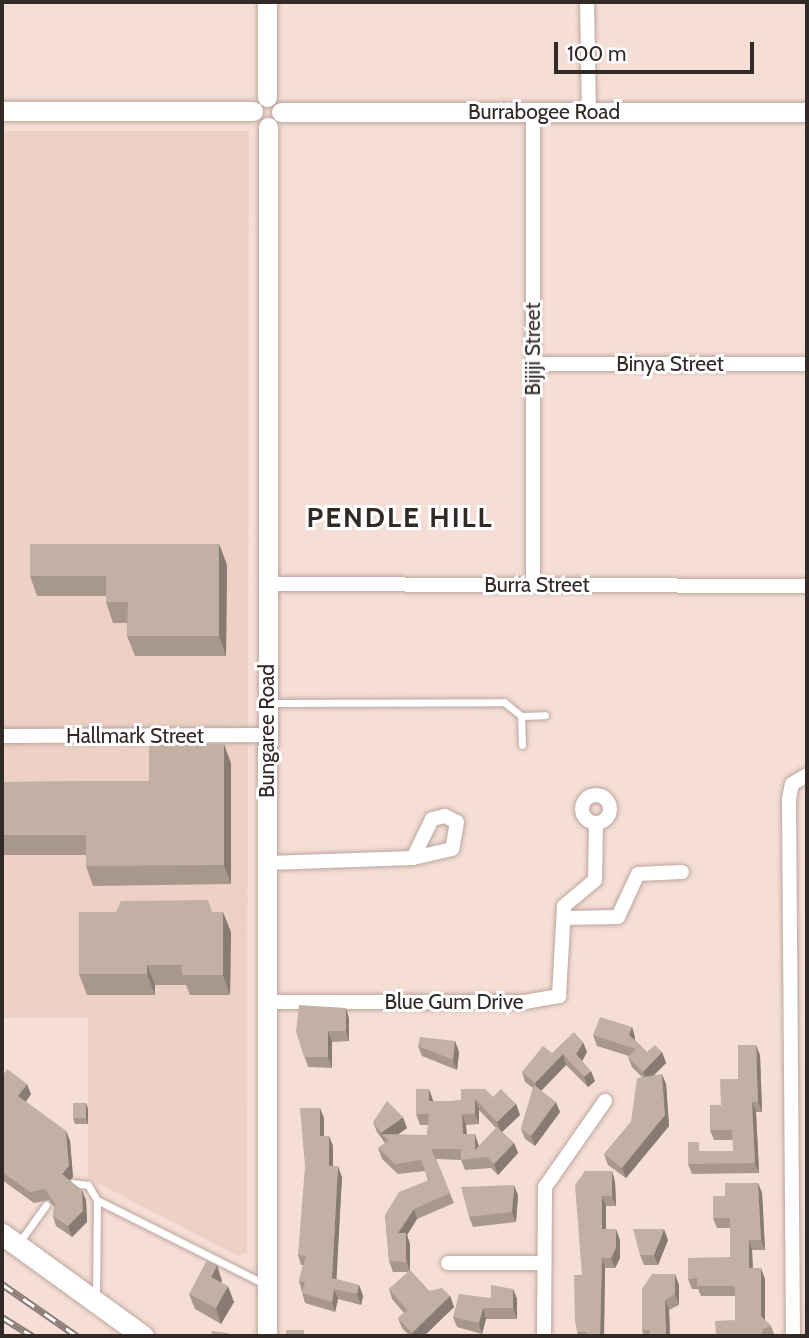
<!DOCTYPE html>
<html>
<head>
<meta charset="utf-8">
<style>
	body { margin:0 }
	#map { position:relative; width:809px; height:1338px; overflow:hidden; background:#f5ded6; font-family:Cabin,sans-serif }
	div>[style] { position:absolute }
	.built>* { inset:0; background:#eed1c5 }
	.roads { filter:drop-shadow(0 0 2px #bba69d) drop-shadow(0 0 2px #bba69d) }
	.service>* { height:7px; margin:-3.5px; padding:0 3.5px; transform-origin:3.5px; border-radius:3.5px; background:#fff }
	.minor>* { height:14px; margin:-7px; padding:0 7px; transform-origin:7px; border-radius:7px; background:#fff }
	.minor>.ring { margin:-7px; padding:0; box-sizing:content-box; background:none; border:14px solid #fff; border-radius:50% }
	.tertiary>* { height:19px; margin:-9.5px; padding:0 9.5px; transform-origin:9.5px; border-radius:9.5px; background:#fff }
	.secondary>* { height:21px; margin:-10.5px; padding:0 10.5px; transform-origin:10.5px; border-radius:10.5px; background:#fff }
	.rail>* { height:7px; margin-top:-3.5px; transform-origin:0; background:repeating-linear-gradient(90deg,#fff 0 13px,#8c7d78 0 26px); box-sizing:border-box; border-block:2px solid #8c7d78 }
	.wall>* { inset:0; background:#a8978d }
	.shaded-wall>* { inset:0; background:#887b73 }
	.building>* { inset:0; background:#c3b0a4 }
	span { translate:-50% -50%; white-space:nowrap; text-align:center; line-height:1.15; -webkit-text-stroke:6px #fff; paint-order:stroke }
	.street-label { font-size:21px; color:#322a27 }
	.district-label { font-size:28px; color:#322a27; font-weight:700; letter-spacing:2px }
	.frame { position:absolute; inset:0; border:4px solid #322a27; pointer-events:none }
	.scale { position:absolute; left:554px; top:42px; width:200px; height:32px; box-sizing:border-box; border:4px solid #322a27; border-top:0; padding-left:9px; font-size:21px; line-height:24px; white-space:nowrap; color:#322a27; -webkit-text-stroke:5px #fff; paint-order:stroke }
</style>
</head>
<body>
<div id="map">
	<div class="built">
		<i style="clip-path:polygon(2px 131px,249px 131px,247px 1252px,238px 1256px,88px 1178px,88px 1018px,2px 1018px)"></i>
	</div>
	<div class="roads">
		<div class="service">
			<i style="left:270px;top:703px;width:234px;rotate:-0.2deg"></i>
			<i style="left:504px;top:702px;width:22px;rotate:39deg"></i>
			<i style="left:521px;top:716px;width:29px;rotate:88deg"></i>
			<i style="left:521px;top:716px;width:24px;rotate:-2deg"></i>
			<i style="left:72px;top:1183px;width:16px;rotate:7deg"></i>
			<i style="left:88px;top:1185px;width:17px;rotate:59deg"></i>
			<i style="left:97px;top:1200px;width:98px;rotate:90.6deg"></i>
			<i style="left:97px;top:1200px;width:186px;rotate:26.6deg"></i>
			<i style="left:18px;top:1244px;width:48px;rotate:-54.3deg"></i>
		</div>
		<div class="minor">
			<i style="left:587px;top:2px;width:110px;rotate:89deg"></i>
			<i style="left:533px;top:364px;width:274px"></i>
			<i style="left:267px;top:584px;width:540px;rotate:0.21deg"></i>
			<i style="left:533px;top:585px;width:472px;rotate:-90deg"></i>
			<i style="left:2px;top:736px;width:265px;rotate:-0.2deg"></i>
			<i class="ring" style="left:582px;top:795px;width:14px;height:14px"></i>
			<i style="left:268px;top:863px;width:145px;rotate:-2deg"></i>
			<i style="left:413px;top:858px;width:43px;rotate:-64deg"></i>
			<i style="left:432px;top:819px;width:13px;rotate:-13deg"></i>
			<i style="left:445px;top:816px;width:13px;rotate:27deg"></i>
			<i style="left:457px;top:822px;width:27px;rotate:100deg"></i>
			<i style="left:452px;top:849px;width:40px;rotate:167deg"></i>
			<i style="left:564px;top:918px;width:54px;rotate:-1.1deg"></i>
			<i style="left:618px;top:917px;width:47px;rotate:-65.1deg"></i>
			<i style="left:638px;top:874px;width:44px;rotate:-2.6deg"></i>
			<i style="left:268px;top:1002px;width:257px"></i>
			<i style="left:525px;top:1002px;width:35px;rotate:-10deg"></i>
			<i style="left:559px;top:996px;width:90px;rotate:-86.8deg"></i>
			<i style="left:564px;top:906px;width:40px;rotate:-40deg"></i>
			<i style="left:595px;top:880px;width:57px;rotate:-89deg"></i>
			<i style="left:448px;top:1263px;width:96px"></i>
			<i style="left:544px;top:1336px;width:149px;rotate:-89.6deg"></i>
			<i style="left:545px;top:1187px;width:105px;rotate:-55.1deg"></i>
			<i style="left:793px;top:1336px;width:537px;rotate:-90.43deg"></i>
			<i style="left:789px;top:799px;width:15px;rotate:-79deg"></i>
			<i style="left:792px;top:784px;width:17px;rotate:-31deg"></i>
		</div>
		<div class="tertiary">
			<i style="left:267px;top:97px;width:95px;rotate:-90deg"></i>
			<i style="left:2px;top:111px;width:251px"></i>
			<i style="left:281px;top:112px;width:526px"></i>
			<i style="left:267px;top:1336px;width:1209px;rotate:-89.95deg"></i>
		</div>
		<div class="secondary">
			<i style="left:2px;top:1234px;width:174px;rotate:35.9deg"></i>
		</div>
	</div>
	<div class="rail">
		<i style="left:2px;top:1284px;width:91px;rotate:34.7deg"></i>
		<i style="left:2px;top:1317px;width:36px;rotate:32deg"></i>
	</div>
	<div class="wall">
		<i style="clip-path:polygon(219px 544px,227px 565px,226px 656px,135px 656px,127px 636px,127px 623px,113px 623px,106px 602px,106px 596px,37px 596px,30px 576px)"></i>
		<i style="clip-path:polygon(231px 763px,231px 884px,93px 886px,86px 866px,86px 855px,2px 855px,2px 782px,149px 781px)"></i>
		<i style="clip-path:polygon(212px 912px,231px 932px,230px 995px,190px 995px,186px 985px,155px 985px,155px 995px,87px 995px,79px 974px)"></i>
		<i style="clip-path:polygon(349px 1018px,349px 1041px,332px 1042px,332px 1068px,308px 1067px,296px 1031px)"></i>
		<i style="clip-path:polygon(632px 1027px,635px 1037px,635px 1040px,647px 1052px,662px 1052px,666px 1063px,654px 1075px,666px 1084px,669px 1126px,626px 1178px,608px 1165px,604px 1154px,631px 1122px,642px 1077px,632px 1067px,628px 1057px,629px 1056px,597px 1046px,593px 1035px)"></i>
		<i style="clip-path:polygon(455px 1041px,459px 1052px,457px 1070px,422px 1056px,418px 1046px)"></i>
		<i style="clip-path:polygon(587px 1052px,582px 1061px,595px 1081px,588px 1087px,566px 1065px,541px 1091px,560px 1112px,535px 1146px,525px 1139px,521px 1129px,533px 1088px,525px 1082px,522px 1072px,552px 1053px)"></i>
		<i style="clip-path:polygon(760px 1055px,762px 1112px,756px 1112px,759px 1173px,692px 1174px,688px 1164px,702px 1151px,733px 1151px,733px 1140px,714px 1140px,710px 1130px,738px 1079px)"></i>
		<i style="clip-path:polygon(2px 1077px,31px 1094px,26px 1102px,66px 1131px,70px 1141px,73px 1177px,70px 1180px,86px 1200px,87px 1222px,72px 1237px,56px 1226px,53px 1216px,54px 1207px,49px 1200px,34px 1203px,2px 1180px)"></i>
		<i style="clip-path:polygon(evenodd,493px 1097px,516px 1104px,520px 1115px,502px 1132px,514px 1143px,518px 1153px,498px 1175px,491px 1168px,465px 1170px,461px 1160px,436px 1159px,454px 1203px,417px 1219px,407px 1235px,410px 1244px,410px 1270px,429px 1291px,450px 1296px,454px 1307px,424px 1336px,389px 1336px,408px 1334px,402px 1328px,398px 1318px,404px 1313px,392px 1299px,389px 1289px,408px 1272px,393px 1272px,389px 1261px,385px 1215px,428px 1180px,425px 1171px,398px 1174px,382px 1159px,378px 1148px,385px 1143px,377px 1132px,373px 1122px,407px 1128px,397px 1135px,427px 1135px,428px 1125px,420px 1125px,416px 1114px,433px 1100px,433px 1101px,452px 1101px,493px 1097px,479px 1110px,496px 1128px,479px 1146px,475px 1134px,467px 1134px,466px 1125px,479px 1124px,479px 1110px)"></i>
		<i style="clip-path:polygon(86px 1103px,88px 1109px,88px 1124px,75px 1124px,73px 1118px)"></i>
		<i style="clip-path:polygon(324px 1118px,324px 1136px,329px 1136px,333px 1146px,333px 1166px,342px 1177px,336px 1279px,359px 1285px,363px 1296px,361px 1305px,338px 1299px,335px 1312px,305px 1303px,299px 1281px,303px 1265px,301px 1265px,298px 1255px)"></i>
		<i style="clip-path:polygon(585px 1171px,612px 1171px,615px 1182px,616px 1206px,606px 1206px,606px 1229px,620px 1240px,620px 1258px,615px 1268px,605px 1268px,604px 1336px,579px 1336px,577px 1332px,582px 1275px)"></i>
		<i style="clip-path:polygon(758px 1183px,762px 1193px,765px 1250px,752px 1250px,753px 1268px,765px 1279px,765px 1320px,771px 1326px,775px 1336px,716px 1336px,735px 1320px,735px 1296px,701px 1296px,698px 1289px,692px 1289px,688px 1279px,730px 1257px,730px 1228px,717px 1228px,713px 1218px,725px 1196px)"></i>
		<i style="clip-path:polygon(518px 1195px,516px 1222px,473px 1227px,469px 1217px)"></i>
		<i style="clip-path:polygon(668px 1240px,658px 1265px,644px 1265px,640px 1255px)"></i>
		<i style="clip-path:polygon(222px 1281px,221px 1283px,234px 1302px,221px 1324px,195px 1309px,189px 1294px)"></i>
		<i style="clip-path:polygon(679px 1285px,679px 1305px,669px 1310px,670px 1336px,644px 1336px,642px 1330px,642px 1289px)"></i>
		<i style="clip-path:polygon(513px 1289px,517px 1299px,517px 1319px,486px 1319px,482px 1334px,457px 1327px,453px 1317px)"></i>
	</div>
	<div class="shaded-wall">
		<i style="clip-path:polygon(219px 544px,227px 565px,226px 656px,219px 636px)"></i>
		<i style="clip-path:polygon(224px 744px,231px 763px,231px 884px,224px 865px)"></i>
		<i style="clip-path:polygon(223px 912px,231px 932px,230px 995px,223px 975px)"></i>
		<i style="clip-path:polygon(147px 965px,155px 985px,155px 995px,147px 974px)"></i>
		<i style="clip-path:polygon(346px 1008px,349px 1018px,349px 1041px,346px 1031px)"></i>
		<i style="clip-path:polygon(632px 1027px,635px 1037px,633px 1045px,629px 1035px)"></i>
		<i style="clip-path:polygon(328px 1031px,332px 1042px,332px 1068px,328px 1057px)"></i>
		<i style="clip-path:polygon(455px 1041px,459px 1052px,457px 1070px,453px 1060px)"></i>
		<i style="clip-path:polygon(583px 1042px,587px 1052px,580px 1065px,576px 1054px)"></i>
		<i style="clip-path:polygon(756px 1045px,760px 1055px,762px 1112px,758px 1102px)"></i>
		<i style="clip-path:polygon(662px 1052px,666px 1063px,647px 1082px,643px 1072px)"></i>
		<i style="clip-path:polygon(563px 1054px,566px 1065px,539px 1093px,535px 1083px)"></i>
		<i style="clip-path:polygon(591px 1071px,595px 1081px,588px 1087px,584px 1077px)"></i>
		<i style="clip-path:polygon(662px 1074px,666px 1084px,669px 1126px,626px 1178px,622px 1168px)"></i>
		<i style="clip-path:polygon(27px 1084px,31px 1094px,22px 1107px,18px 1096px)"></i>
		<i style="clip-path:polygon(429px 1089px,433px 1100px,433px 1111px,429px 1101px)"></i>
		<i style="clip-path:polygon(475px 1099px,479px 1110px,479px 1124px,475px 1114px)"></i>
		<i style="clip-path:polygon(556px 1102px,560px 1112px,535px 1146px,531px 1136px)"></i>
		<i style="clip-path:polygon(752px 1102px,756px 1112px,759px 1173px,755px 1163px)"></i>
		<i style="clip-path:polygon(86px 1103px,88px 1109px,88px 1124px,86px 1118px)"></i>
		<i style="clip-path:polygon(516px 1104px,520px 1115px,501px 1133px,497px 1122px)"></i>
		<i style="clip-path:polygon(320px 1108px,324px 1118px,324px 1146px,320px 1136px)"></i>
		<i style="clip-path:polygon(462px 1114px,466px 1125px,467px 1145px,463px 1134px)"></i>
		<i style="clip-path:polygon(403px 1117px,407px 1128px,388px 1142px,382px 1134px,385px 1144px,381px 1133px)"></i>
		<i style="clip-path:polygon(66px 1131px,70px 1141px,73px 1177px,66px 1185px,62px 1174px)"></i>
		<i style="clip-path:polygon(475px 1134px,478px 1145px,479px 1158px,475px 1150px)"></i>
		<i style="clip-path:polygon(329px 1136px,333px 1146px,333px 1177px,329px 1166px)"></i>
		<i style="clip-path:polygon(514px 1143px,518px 1153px,498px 1175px,494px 1164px)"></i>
		<i style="clip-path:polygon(338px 1166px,342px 1177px,336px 1288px,332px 1278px)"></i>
		<i style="clip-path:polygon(612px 1171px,615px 1182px,616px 1206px,612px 1196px)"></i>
		<i style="clip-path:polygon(758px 1183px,762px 1193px,765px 1250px,761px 1240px)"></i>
		<i style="clip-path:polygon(514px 1185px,518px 1195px,516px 1222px,512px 1212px)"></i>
		<i style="clip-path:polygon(82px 1190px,86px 1200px,87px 1222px,72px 1237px,68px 1226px)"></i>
		<i style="clip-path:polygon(602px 1196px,606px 1206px,606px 1240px,602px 1229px)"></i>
		<i style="clip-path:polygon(414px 1209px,417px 1219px,407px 1235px,410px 1244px,410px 1272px,398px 1233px)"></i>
		<i style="clip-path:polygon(616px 1229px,620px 1240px,620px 1258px,615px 1268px,611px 1258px)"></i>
		<i style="clip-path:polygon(664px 1229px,668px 1240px,658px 1265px,654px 1255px)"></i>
		<i style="clip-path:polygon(749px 1240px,752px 1250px,753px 1279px,749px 1268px)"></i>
		<i style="clip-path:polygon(602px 1258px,605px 1268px,604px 1336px,600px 1336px)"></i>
		<i style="clip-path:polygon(217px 1265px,222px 1281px,216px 1292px,211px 1277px)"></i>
		<i style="clip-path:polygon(761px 1268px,765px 1279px,765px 1326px,761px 1316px)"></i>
		<i style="clip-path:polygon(675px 1274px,679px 1285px,679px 1305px,675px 1294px)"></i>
		<i style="clip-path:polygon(359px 1285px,363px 1296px,361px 1305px,357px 1294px)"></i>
		<i style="clip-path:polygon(228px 1286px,234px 1302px,221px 1324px,216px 1308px)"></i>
		<i style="clip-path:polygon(334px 1289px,338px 1299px,335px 1312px,332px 1302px)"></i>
		<i style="clip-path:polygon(513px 1289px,517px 1299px,517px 1319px,513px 1308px)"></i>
		<i style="clip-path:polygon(450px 1296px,454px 1307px,424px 1336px,413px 1336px,412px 1333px)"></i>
		<i style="clip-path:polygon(665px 1300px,669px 1310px,670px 1336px,666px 1336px)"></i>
		<i style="clip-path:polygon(483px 1308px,486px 1319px,482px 1334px,479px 1323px)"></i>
	</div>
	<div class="building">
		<i style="clip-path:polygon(30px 544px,219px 544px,219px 636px,127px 636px,128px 602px,106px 602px,106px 576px,30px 576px)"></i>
		<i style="clip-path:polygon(149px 743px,224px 744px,224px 865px,86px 866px,86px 835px,2px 835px,2px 782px,149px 781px)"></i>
		<i style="clip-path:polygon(208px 900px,212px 912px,223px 912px,223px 975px,182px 975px,182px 965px,147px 965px,147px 974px,79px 974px,79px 912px,116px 912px,121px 901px)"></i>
		<i style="clip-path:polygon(299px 1005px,346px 1008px,346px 1031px,328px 1031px,328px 1057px,304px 1057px,296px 1031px)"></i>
		<i style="clip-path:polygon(600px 1017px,632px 1027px,629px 1035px,647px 1052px,655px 1045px,662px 1052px,643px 1072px,628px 1057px,636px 1049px,593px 1035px)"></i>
		<i style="clip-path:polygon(574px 1032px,583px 1042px,576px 1054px,591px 1071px,584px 1077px,563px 1054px,535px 1083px,522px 1072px,543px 1046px,552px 1053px)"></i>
		<i style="clip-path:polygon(420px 1037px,455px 1041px,453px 1060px,418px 1046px)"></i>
		<i style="clip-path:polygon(738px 1045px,756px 1045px,758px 1102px,752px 1102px,755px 1163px,688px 1164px,688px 1142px,699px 1142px,699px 1151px,733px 1151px,732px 1130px,710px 1130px,710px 1105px,721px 1105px,720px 1079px,738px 1079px)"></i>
		<i style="clip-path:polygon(7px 1069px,27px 1084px,18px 1096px,66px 1131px,69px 1166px,62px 1174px,82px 1190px,83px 1211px,68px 1226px,53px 1216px,55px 1204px,45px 1189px,30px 1192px,2px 1172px,2px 1077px)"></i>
		<i style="clip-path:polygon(662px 1074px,665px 1115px,622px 1168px,604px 1154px,631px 1122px,637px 1078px)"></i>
		<i style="clip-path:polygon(534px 1085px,556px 1102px,531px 1136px,521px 1129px)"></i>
		<i style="clip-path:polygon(416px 1089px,429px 1089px,429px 1101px,452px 1101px,461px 1100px,461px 1089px,485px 1089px,493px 1097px,501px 1089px,516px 1104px,497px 1122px,475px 1099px,475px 1114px,462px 1114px,463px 1134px,475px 1134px,475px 1150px,497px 1127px,514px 1143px,494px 1164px,487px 1157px,461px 1160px,461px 1149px,431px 1149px,450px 1193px,414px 1209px,398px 1233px,406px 1233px,406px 1262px,389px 1261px,385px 1215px,399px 1192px,429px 1180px,421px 1160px,395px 1164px,378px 1148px,388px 1141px,382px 1134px,427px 1135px,429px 1114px,416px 1114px)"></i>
		<i style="clip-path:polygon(387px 1101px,403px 1117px,381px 1133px,373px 1122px)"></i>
		<i style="clip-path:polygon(73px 1103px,86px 1103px,86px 1118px,73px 1118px)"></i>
		<i style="clip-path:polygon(300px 1108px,320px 1108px,320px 1136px,329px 1136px,329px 1166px,338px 1166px,332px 1278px,359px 1285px,357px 1294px,334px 1289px,332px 1302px,302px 1293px,305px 1282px,299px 1281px,306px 1256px,298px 1255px,305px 1166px)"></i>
		<i style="clip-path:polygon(585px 1171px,612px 1171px,612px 1196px,602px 1196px,602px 1229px,616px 1229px,616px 1248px,611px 1258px,602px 1258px,600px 1336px,586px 1336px,586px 1332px,577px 1332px,575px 1321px,574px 1275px,582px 1275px,575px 1185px)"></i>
		<i style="clip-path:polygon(725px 1183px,758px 1183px,761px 1240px,749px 1240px,749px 1268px,761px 1268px,761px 1316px,771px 1326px,763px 1329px,762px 1336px,716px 1336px,715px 1321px,735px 1320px,735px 1286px,697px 1286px,697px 1278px,688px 1279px,688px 1258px,730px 1257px,730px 1218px,713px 1218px,713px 1196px,725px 1196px)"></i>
		<i style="clip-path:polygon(514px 1185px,512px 1212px,469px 1217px,461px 1187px)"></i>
		<i style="clip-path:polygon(633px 1229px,664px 1229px,654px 1255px,640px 1255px)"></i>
		<i style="clip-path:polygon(207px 1260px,217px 1265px,211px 1277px,228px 1286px,216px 1308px,189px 1294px)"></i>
		<i style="clip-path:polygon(410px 1270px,429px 1291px,442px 1288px,450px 1296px,412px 1333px,398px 1318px,407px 1310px,389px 1289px)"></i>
		<i style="clip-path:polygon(652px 1274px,675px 1274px,675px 1294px,665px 1300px,666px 1336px,650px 1336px,650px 1330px,642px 1330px,642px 1289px)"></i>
		<i style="clip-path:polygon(491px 1285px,513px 1289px,513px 1308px,483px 1308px,479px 1323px,453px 1317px,459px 1294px,491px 1298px)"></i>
		<i style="clip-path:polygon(286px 1330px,304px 1330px,304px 1336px,286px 1336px)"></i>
		<i style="clip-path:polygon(212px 1331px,228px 1333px,227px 1336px,211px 1336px)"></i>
		<i style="clip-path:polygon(411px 1334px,411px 1336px,389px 1336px,389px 1335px)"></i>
	</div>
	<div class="street-label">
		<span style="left:544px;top:112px">Burrabogee Road</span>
		<span style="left:533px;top:349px;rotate:-90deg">Bijiji Street</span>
		<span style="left:670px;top:364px">Binya Street</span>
		<span style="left:537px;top:585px">Burra Street</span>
		<span style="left:267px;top:731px;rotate:-90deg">Bungaree Road</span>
		<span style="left:135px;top:736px">Hallmark Street</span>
		<span style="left:454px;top:1002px">Blue Gum Drive</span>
	</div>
	<div class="district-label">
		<span style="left:400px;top:517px">PENDLE HILL</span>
	</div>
	<div class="frame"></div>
	<div class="scale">100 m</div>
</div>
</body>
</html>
